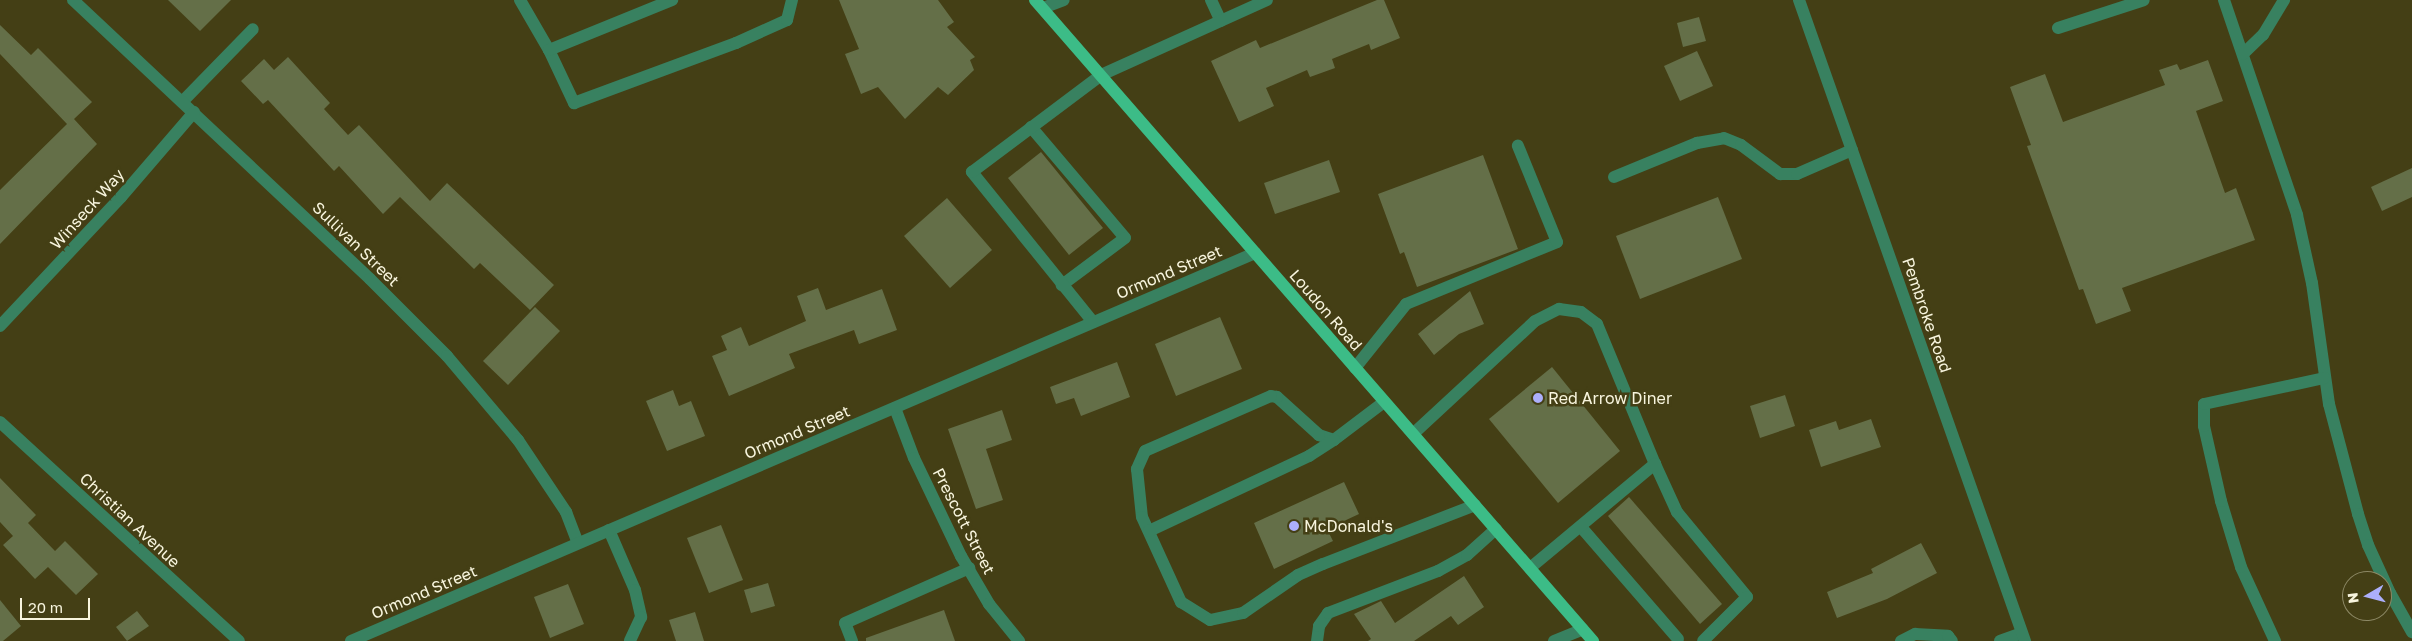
<!DOCTYPE html>
<html>
<head>
<meta charset="utf-8">
<style>
	body { margin:0 }
	#map { position:relative; width:2412px; height:641px; overflow:hidden; background:#443f15; font-family:"Golos Text",sans-serif }
	div>[style] { position:absolute }
	.building>* { inset:0; background:#646f48 }
	.service>* { height:12px; margin:-6px; padding:0 6px; transform-origin:6px; border-radius:6px; background:#388160 }
	.minor>* { height:12px; margin:-6px; padding:0 6px; transform-origin:6px; border-radius:6px; background:#388160 }
	.tertiary>* { height:12px; margin:-6px; padding:0 6px; transform-origin:6px; border-radius:6px; background:#388160 }
	.primary>* { height:12px; margin:-6px; padding:0 6px; transform-origin:6px; border-radius:6px; background:#3cbc87 }
	.dots>* { width:14px; height:14px; translate:-50% -50%; box-sizing:border-box; border:2px solid #443f15; border-radius:50% }
	span { translate:-50% -50%; white-space:nowrap; text-align:center; line-height:1.15; -webkit-text-stroke:5px #443f15; paint-order:stroke }
	.street-label { font-size:16px; color:#f8f5de }
	.poi-label { font-size:16px; color:#f8f5de }
	.left { translate:0 -50%; text-align:left }
	.north { position:absolute; left:2342px; top:571px; width:50px; height:50px; box-sizing:border-box; background:#443f15; border:1px solid #8c8865; border-radius:50%; rotate:262deg; font-size:14px; font-weight:700; line-height:20px; text-align:center; color:#f8f5de }
	.north::after { content:''; display:block; margin:auto; width:18px; height:22px; background:#acaffb; clip-path:polygon(50% 0,100% 100%,50% 72%,0 100%) }
	.scale { position:absolute; left:20px; top:598px; width:70px; height:22px; box-sizing:border-box; border:2px solid #f8f5de; border-top:0; padding-left:6px; font-size:15px; line-height:18px; white-space:nowrap; color:#f8f5de; -webkit-text-stroke:4px #443f15; paint-order:stroke }
</style>
</head>
<body>
<div id="map">
	<div class="building">
		<i style="clip-path:polygon(168px 0,231px 0,200px 31px)"></i>
		<i style="clip-path:polygon(839px 0,938px 0,954px 22px,947px 27px,975px 57px,970px 60px,974px 70px,948px 95px,938px 87px,905px 119px,878px 87px,861px 94px,845px 54px,859px 49px)"></i>
		<i style="clip-path:polygon(1377px 0,1384px 0,1400px 38px,1371px 50px,1369px 44px,1332px 59px,1335px 68px,1310px 77px,1307px 70px,1266px 88px,1274px 106px,1239px 122px,1211px 61px,1256px 40px,1260px 48px)"></i>
		<i style="clip-path:polygon(1699px 17px,1706px 41px,1683px 47px,1677px 23px)"></i>
		<i style="clip-path:polygon(0 25px,31px 55px,38px 48px,92px 102px,74px 119px,97px 144px,0 244px,0 190px,67px 124px,0 54px)"></i>
		<i style="clip-path:polygon(1697px 51px,1713px 86px,1680px 101px,1664px 66px)"></i>
		<i style="clip-path:polygon(288px 57px,330px 103px,324px 109px,348px 135px,359px 125px,430px 201px,447px 183px,554px 285px,530px 310px,480px 263px,474px 269px,400px 197px,383px 214px,339px 166px,334px 171px,268px 100px,263px 104px,241px 81px,264px 59px,274px 70px)"></i>
		<i style="clip-path:polygon(2208px 60px,2223px 101px,2196px 111px,2225px 193px,2236px 188px,2255px 240px,2122px 288px,2131px 311px,2096px 324px,2083px 289px,2079px 290px,2027px 146px,2031px 145px,2010px 87px,2045px 74px,2063px 122px,2165px 85px,2159px 70px,2177px 64px,2180px 70px)"></i>
		<i style="clip-path:polygon(1041px 152px,1103px 228px,1069px 255px,1008px 178px)"></i>
		<i style="clip-path:polygon(1483px 155px,1518px 249px,1417px 287px,1404px 252px,1400px 254px,1378px 194px)"></i>
		<i style="clip-path:polygon(1329px 160px,1340px 192px,1275px 214px,1264px 183px)"></i>
		<i style="clip-path:polygon(2412px 168px,2412px 197px,2382px 211px,2371px 187px)"></i>
		<i style="clip-path:polygon(1718px 197px,1742px 259px,1640px 299px,1616px 236px)"></i>
		<i style="clip-path:polygon(947px 198px,992px 250px,950px 288px,904px 236px)"></i>
		<i style="clip-path:polygon(818px 288px,826px 310px,882px 289px,897px 330px,859px 344px,854px 330px,789px 354px,795px 368px,729px 396px,712px 356px,727px 350px,721px 336px,741px 327px,749px 346px,806px 321px,797px 296px)"></i>
		<i style="clip-path:polygon(1470px 291px,1484px 324px,1459px 334px,1434px 355px,1418px 334px)"></i>
		<i style="clip-path:polygon(535px 307px,560px 331px,508px 385px,483px 361px)"></i>
		<i style="clip-path:polygon(1220px 317px,1242px 369px,1176px 396px,1155px 344px)"></i>
		<i style="clip-path:polygon(1117px 362px,1130px 397px,1081px 416px,1074px 398px,1056px 404px,1050px 387px)"></i>
		<i style="clip-path:polygon(1552px 367px,1620px 451px,1558px 503px,1489px 419px)"></i>
		<i style="clip-path:polygon(673px 390px,679px 406px,691px 401px,705px 436px,667px 451px,646px 401px)"></i>
		<i style="clip-path:polygon(1785px 395px,1795px 426px,1760px 438px,1750px 406px)"></i>
		<i style="clip-path:polygon(1002px 410px,1012px 440px,986px 449px,1003px 500px,976px 509px,948px 429px)"></i>
		<i style="clip-path:polygon(1871px 419px,1881px 447px,1821px 467px,1809px 430px,1836px 421px,1839px 430px)"></i>
		<i style="clip-path:polygon(0 478px,36px 515px,28px 523px,55px 551px,65px 541px,98px 574px,76px 595px,48px 567px,35px 579px,3px 545px,13px 536px,0 522px)"></i>
		<i style="clip-path:polygon(1344px 482px,1359px 514px,1327px 529px,1333px 541px,1274px 569px,1254px 523px)"></i>
		<i style="clip-path:polygon(1629px 497px,1722px 604px,1700px 624px,1608px 516px)"></i>
		<i style="clip-path:polygon(721px 525px,743px 580px,709px 593px,687px 538px)"></i>
		<i style="clip-path:polygon(1921px 543px,1937px 573px,1887px 599px,1837px 618px,1827px 592px,1873px 573px,1871px 569px)"></i>
		<i style="clip-path:polygon(1464px 576px,1484px 607px,1458px 625px,1451px 616px,1414px 641px,1368px 641px,1371px 639px,1354px 614px,1381px 601px,1395px 623px)"></i>
		<i style="clip-path:polygon(768px 583px,775px 606px,751px 613px,744px 590px)"></i>
		<i style="clip-path:polygon(568px 584px,584px 624px,550px 638px,534px 597px)"></i>
		<i style="clip-path:polygon(0 600px,21px 626px,3px 641px,0 641px)"></i>
		<i style="clip-path:polygon(944px 610px,955px 641px,866px 641px,866px 638px)"></i>
		<i style="clip-path:polygon(137px 611px,149px 626px,127px 641px,116px 627px)"></i>
		<i style="clip-path:polygon(695px 612px,704px 641px,676px 641px,669px 620px)"></i>
	</div>
	<div class="service">
		<i style="left:520px;top:0;width:58px;rotate:59.9deg"></i>
		<i style="left:549px;top:50px;width:59px;rotate:64.7deg"></i>
		<i style="left:574px;top:103px;width:173px;rotate:-20.3deg"></i>
		<i style="left:736px;top:43px;width:56px;rotate:-24.3deg"></i>
		<i style="left:787px;top:20px;width:21px;rotate:-76deg"></i>
		<i style="left:1211px;top:0;width:23px;rotate:65deg"></i>
		<i style="left:2224px;top:0;width:227px;rotate:71.2deg"></i>
		<i style="left:2297px;top:215px;width:70px;rotate:77.6deg"></i>
		<i style="left:2312px;top:283px;width:122px;rotate:82deg"></i>
		<i style="left:2329px;top:404px;width:114px;rotate:75.2deg"></i>
		<i style="left:2358px;top:514px;width:33px;rotate:72deg"></i>
		<i style="left:2368px;top:545px;width:53px;rotate:65.4deg"></i>
		<i style="left:2390px;top:593px;width:45px;rotate:60.6deg"></i>
		<i style="left:1043px;top:8px;width:22px;rotate:-21deg"></i>
		<i style="left:2058px;top:28px;width:90px;rotate:-18deg"></i>
		<i style="left:549px;top:50px;width:133px;rotate:-22.1deg"></i>
		<i style="left:2243px;top:54px;width:28px;rotate:-44deg"></i>
		<i style="left:2263px;top:35px;width:41px;rotate:-59deg"></i>
		<i style="left:183px;top:101px;width:100px;rotate:-45.8deg"></i>
		<i style="left:1031px;top:127px;width:145px;rotate:49.7deg"></i>
		<i style="left:1125px;top:238px;width:79px;rotate:143.3deg"></i>
		<i style="left:1614px;top:177px;width:90px;rotate:-22.3deg"></i>
		<i style="left:1697px;top:143px;width:27px;rotate:-10deg"></i>
		<i style="left:1724px;top:138px;width:18px;rotate:22deg"></i>
		<i style="left:1741px;top:145px;width:49px;rotate:36.6deg"></i>
		<i style="left:1780px;top:174px;width:17px"></i>
		<i style="left:1797px;top:174px;width:60px;rotate:-23.6deg"></i>
		<i style="left:1093px;top:322px;width:193px;rotate:-128.9deg"></i>
		<i style="left:972px;top:172px;width:161px;rotate:-36.9deg"></i>
		<i style="left:1355px;top:368px;width:82px;rotate:-51.4deg"></i>
		<i style="left:1406px;top:304px;width:163px;rotate:-22.3deg"></i>
		<i style="left:1557px;top:242px;width:104px;rotate:-112.1deg"></i>
		<i style="left:1384px;top:402px;width:63px;rotate:142.8deg"></i>
		<i style="left:1334px;top:440px;width:16px;rotate:-162deg"></i>
		<i style="left:1319px;top:435px;width:57px;rotate:-137.9deg"></i>
		<i style="left:1277px;top:397px;width:6px;rotate:-171deg"></i>
		<i style="left:1271px;top:396px;width:137px;rotate:156.4deg"></i>
		<i style="left:1145px;top:451px;width:20px;rotate:114deg"></i>
		<i style="left:1137px;top:469px;width:48px;rotate:84.1deg"></i>
		<i style="left:1142px;top:517px;width:94px;rotate:65.4deg"></i>
		<i style="left:1181px;top:602px;width:34px;rotate:32deg"></i>
		<i style="left:1210px;top:620px;width:34px;rotate:-12deg"></i>
		<i style="left:1243px;top:613px;width:67px;rotate:-34.6deg"></i>
		<i style="left:1298px;top:575px;width:27px;rotate:-24deg"></i>
		<i style="left:1323px;top:564px;width:163px;rotate:-21.2deg"></i>
		<i style="left:1413px;top:434px;width:166px;rotate:-42.8deg"></i>
		<i style="left:1535px;top:321px;width:27px;rotate:-27deg"></i>
		<i style="left:1559px;top:309px;width:22px;rotate:8deg"></i>
		<i style="left:1581px;top:312px;width:20px;rotate:37deg"></i>
		<i style="left:1597px;top:324px;width:152px;rotate:67.5deg"></i>
		<i style="left:1581px;top:527px;width:148px;rotate:49.1deg"></i>
		<i style="left:609px;top:530px;width:65px;rotate:66.6deg"></i>
		<i style="left:635px;top:590px;width:28px;rotate:77deg"></i>
		<i style="left:641px;top:617px;width:26px;rotate:115deg"></i>
		<i style="left:1149px;top:531px;width:177px;rotate:-25.1deg"></i>
		<i style="left:1309px;top:456px;width:30px;rotate:-33deg"></i>
		<i style="left:1530px;top:568px;width:163px;rotate:-39.8deg"></i>
		<i style="left:1655px;top:464px;width:53px;rotate:65.4deg"></i>
		<i style="left:1677px;top:512px;width:110px;rotate:50.5deg"></i>
		<i style="left:1747px;top:597px;width:62px;rotate:135deg"></i>
		<i style="left:852px;top:641px;width:19px;rotate:-111deg"></i>
		<i style="left:845px;top:623px;width:136px;rotate:-23.9deg"></i>
		<i style="left:1317px;top:641px;width:15px;rotate:-82deg"></i>
		<i style="left:1319px;top:626px;width:16px;rotate:-55deg"></i>
		<i style="left:1328px;top:613px;width:118px;rotate:-20.9deg"></i>
		<i style="left:1438px;top:571px;width:33px;rotate:-29deg"></i>
		<i style="left:1467px;top:555px;width:39px;rotate:-42deg"></i>
		<i style="left:1554px;top:641px;width:31px;rotate:-22deg"></i>
		<i style="left:1901px;top:641px;width:16px;rotate:-27deg"></i>
		<i style="left:1915px;top:634px;width:33px;rotate:3deg"></i>
		<i style="left:1948px;top:636px;width:6px;rotate:51deg"></i>
		<i style="left:2000px;top:641px;width:23px;rotate:-20deg"></i>
		<i style="left:2275px;top:641px;width:81px;rotate:-114.7deg"></i>
		<i style="left:2241px;top:567px;width:69px;rotate:-106.9deg"></i>
		<i style="left:2221px;top:501px;width:77px;rotate:-102.8deg"></i>
		<i style="left:2204px;top:426px;width:22px;rotate:-90deg"></i>
		<i style="left:2204px;top:404px;width:123px;rotate:-12.2deg"></i>
	</div>
	<div class="minor">
		<i style="left:73px;top:0;width:407px;rotate:43.2deg"></i>
		<i style="left:370px;top:279px;width:109px;rotate:45deg"></i>
		<i style="left:447px;top:356px;width:110px;rotate:49.8deg"></i>
		<i style="left:518px;top:440px;width:87px;rotate:56.3deg"></i>
		<i style="left:566px;top:512px;width:33px;rotate:69deg"></i>
		<i style="left:1101px;top:75px;width:182px;rotate:-24.3deg"></i>
		<i style="left:0;top:326px;width:177px;rotate:-46.8deg"></i>
		<i style="left:121px;top:197px;width:112px;rotate:-49.3deg"></i>
		<i style="left:895px;top:408px;width:53px;rotate:69.2deg"></i>
		<i style="left:914px;top:458px;width:109px;rotate:64.4deg"></i>
		<i style="left:961px;top:556px;width:56px;rotate:59.7deg"></i>
		<i style="left:989px;top:604px;width:48px;rotate:51deg"></i>
		<i style="left:0;top:422px;width:324px;rotate:42.5deg"></i>
		<i style="left:351px;top:641px;width:984px;rotate:-23.23deg"></i>
	</div>
	<div class="tertiary">
		<i style="left:1799px;top:0;width:680px;rotate:70.58deg"></i>
	</div>
	<div class="primary">
		<i style="left:1035px;top:0;width:850px;rotate:48.96deg"></i>
	</div>
	<div class="dots">
		<i style="left:1538px;top:398px;background:#acaffb"></i>
		<i style="left:1294px;top:526px;background:#acaffb"></i>
	</div>
	<div class="street-label">
		<span style="left:87px;top:209px;rotate:-48deg">Winseck Way</span>
		<span style="left:356px;top:244px;rotate:44deg">Sullivan Street</span>
		<span style="left:1169px;top:272px;rotate:-23deg">Ormond Street</span>
		<span style="left:1326px;top:310px;rotate:49deg">Loudon Road</span>
		<span style="left:1927px;top:315px;rotate:71deg">Pembroke Road</span>
		<span style="left:797px;top:432px;rotate:-23deg">Ormond Street</span>
		<span style="left:130px;top:520px;rotate:43deg">Christian Avenue</span>
		<span style="left:964px;top:521px;rotate:63deg">Prescott Street</span>
		<span style="left:424px;top:592px;rotate:-23deg">Ormond Street</span>
	</div>
	<div class="poi-label">
		<span class="left" style="left:1548px;top:398px">Red Arrow Diner</span>
		<span class="left" style="left:1304px;top:526px">McDonald's</span>
	</div>
	<div class="north">N</div>
	<div class="scale">20 m</div>
</div>
</body>
</html>
